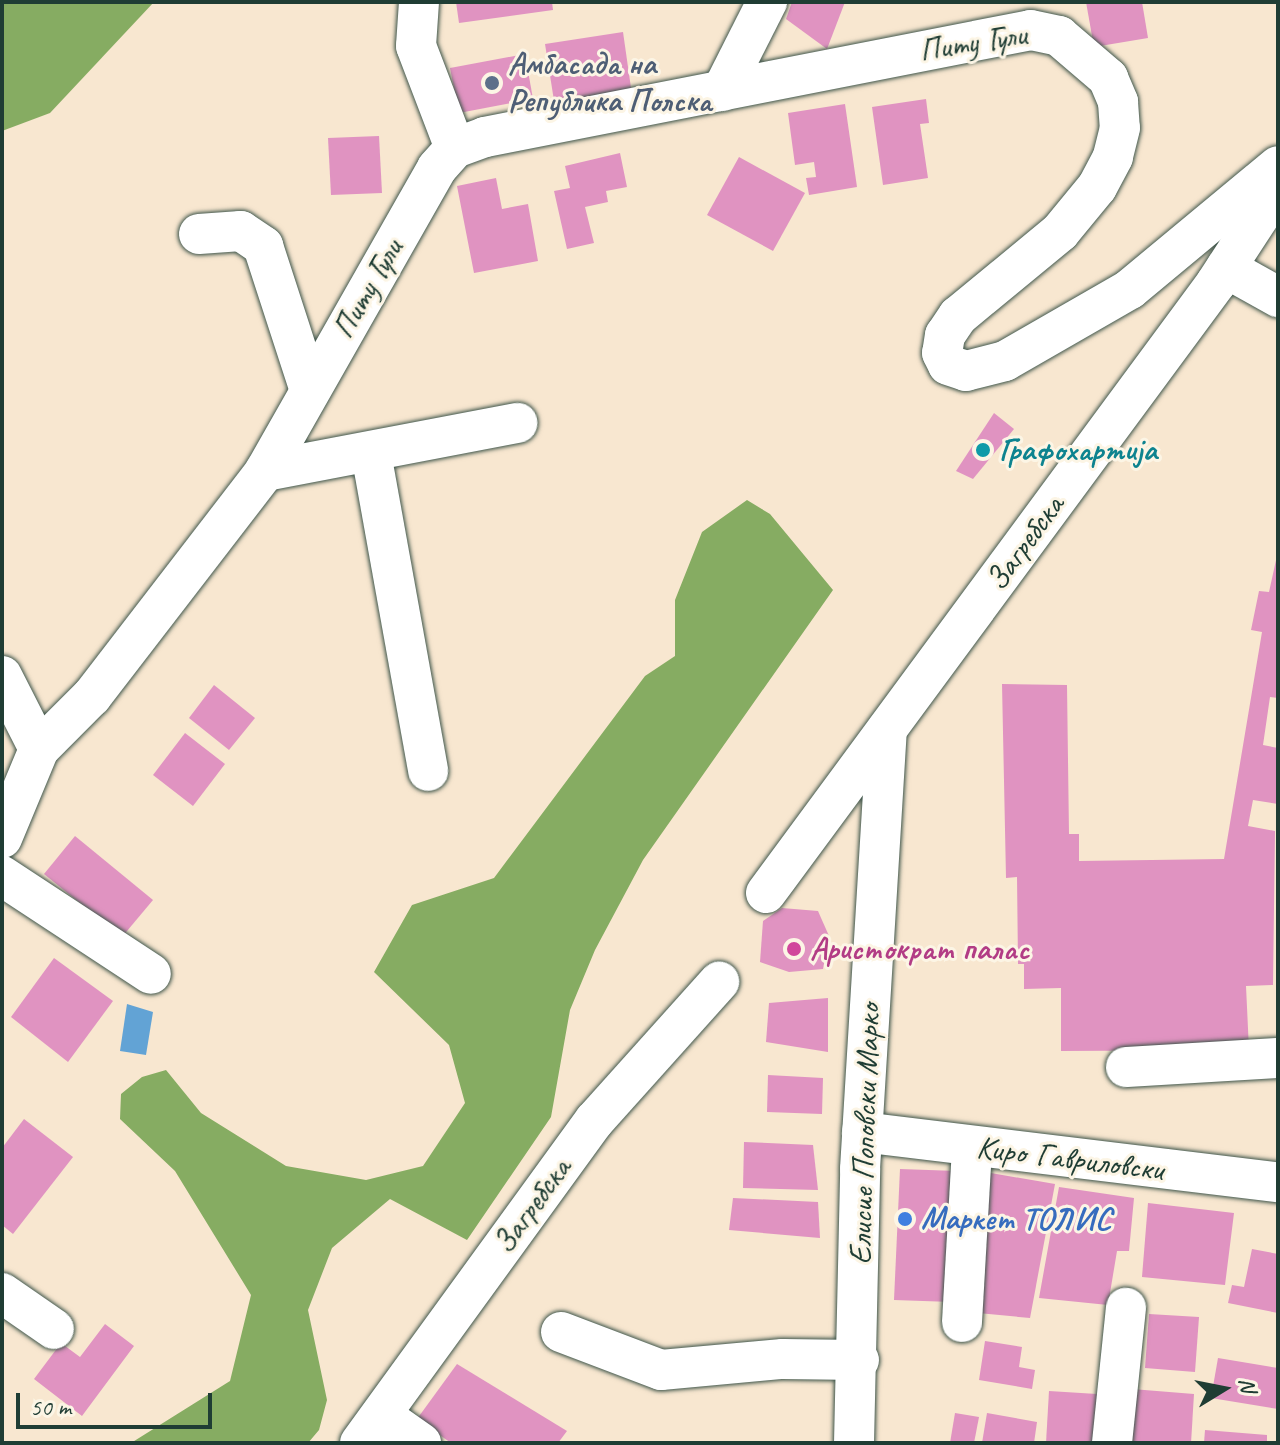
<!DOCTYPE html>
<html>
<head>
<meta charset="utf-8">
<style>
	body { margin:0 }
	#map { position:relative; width:1280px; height:1445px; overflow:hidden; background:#f8e7d0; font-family:Caveat,sans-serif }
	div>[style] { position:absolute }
	.forest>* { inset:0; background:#86ac62 }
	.water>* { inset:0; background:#62a3d5 }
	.building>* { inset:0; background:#e093c1 }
	.roads { filter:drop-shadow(0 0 2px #40564b) drop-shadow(0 0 2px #40564b) }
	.minor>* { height:40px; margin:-20px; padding:0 20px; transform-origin:20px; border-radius:20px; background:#fff }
	.dots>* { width:22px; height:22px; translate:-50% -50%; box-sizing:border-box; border:4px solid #fcf5e5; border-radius:50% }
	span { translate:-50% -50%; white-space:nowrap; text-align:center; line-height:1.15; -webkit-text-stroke:6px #fcf5e5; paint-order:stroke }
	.street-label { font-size:32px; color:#1f3d34 }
	.service-label { font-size:32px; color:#4e5e75; font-weight:700 }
	.left { translate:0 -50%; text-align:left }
	.culture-label { font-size:32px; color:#0d838f; font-weight:700 }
	.hotel-label { font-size:32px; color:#b23c85; font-weight:700 }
	.shop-label { font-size:32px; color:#366cbe; font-weight:700 }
	.frame { position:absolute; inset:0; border:4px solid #1f3d34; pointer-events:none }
	.north { position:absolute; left:1184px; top:1349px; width:80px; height:80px; -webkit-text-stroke:6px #fcf5e5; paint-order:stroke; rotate:80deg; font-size:22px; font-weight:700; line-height:32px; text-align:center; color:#1f3d34 }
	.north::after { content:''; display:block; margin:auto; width:28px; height:36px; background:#1f3d34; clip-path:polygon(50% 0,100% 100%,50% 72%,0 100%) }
	.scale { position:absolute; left:16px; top:1393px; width:196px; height:36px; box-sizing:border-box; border:4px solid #1f3d34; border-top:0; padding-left:10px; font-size:24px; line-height:28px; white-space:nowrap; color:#1f3d34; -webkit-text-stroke:6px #fcf5e5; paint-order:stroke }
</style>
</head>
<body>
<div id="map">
	<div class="forest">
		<i style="clip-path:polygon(2px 2px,154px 2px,50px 113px,2px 131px)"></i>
		<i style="clip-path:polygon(747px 500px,770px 514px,833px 590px,643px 860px,595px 950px,570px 1010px,551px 1117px,467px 1240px,390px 1199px,332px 1248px,308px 1310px,327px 1400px,319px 1430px,308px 1443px,131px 1443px,230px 1381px,251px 1295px,175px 1171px,120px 1119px,121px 1094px,142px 1077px,166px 1070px,201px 1113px,286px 1166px,366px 1180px,423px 1166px,465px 1103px,449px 1045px,374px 972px,412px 905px,494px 878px,645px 676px,675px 656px,675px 600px,702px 532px)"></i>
	</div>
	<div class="water">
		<i style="clip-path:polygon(127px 1004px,153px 1012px,146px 1055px,120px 1051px)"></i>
	</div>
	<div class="building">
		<i style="clip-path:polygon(456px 2px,552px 2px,553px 10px,459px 23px)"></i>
		<i style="clip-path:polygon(792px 2px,845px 2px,827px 49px,786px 19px)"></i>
		<i style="clip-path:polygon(1086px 2px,1142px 2px,1148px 38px,1094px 47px)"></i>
		<i style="clip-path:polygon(623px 32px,632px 95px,555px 107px,545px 44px)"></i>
		<i style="clip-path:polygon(525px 54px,533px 99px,459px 113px,450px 68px)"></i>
		<i style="clip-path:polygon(926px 99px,929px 123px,920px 124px,928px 178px,883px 185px,872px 107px)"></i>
		<i style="clip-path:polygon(845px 104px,857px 187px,809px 195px,806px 178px,816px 177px,814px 162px,795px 165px,788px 113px)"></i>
		<i style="clip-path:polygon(379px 136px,382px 193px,331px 195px,328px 138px)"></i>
		<i style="clip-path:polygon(620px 153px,627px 187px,606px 191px,608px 202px,585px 207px,594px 243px,567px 249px,554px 191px,570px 188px,565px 166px)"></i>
		<i style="clip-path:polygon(739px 157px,805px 193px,773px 251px,707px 215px)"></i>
		<i style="clip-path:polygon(496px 178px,502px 209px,528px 204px,538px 261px,474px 273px,457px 186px)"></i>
		<i style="clip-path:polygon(994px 413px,1014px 429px,973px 479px,956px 471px)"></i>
		<i style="clip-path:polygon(1278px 551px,1278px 698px,1270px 697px,1263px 745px,1278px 748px,1278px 804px,1253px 800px,1248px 826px,1275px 831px,1273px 985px,1246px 986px,1249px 1050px,1061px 1051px,1061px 988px,1024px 989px,1024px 964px,1018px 964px,1017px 877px,1006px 878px,1002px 684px,1067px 685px,1069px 834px,1079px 834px,1079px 861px,1224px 859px,1262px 632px,1251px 630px,1259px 591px,1269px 592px)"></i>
		<i style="clip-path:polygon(214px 685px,255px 718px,229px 750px,189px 718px)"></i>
		<i style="clip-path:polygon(185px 733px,225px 764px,193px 806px,153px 775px)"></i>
		<i style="clip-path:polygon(75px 836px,153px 900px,122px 937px,44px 874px)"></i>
		<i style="clip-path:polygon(782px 908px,818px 911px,829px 936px,823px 969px,789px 972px,760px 962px,763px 921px)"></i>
		<i style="clip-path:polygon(54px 958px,113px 1001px,68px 1062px,11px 1017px)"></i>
		<i style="clip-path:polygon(828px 998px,828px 1052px,766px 1042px,769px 1003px)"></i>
		<i style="clip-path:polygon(768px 1075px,823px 1078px,822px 1114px,767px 1112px)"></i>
		<i style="clip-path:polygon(24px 1119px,73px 1157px,13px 1234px,2px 1225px,2px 1148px)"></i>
		<i style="clip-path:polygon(744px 1142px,813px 1145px,818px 1190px,743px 1188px)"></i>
		<i style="clip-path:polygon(900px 1169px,957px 1171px,952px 1302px,894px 1300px)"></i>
		<i style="clip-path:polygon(985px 1172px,1055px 1184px,1030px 1318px,978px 1313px)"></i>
		<i style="clip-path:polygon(1059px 1187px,1134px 1198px,1129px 1251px,1117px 1251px,1108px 1305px,1039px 1298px)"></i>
		<i style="clip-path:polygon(733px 1198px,818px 1202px,820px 1238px,729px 1230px)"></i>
		<i style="clip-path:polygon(1148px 1203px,1234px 1213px,1225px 1285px,1142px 1277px)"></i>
		<i style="clip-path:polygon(1252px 1249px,1278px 1254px,1278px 1313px,1228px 1303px,1232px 1285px,1244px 1287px)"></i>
		<i style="clip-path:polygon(1149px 1314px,1199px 1317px,1195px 1372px,1145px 1368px)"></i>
		<i style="clip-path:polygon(105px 1324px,134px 1346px,82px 1416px,34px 1379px,61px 1343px,80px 1357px)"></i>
		<i style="clip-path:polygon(985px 1341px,1022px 1347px,1019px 1367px,1035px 1370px,1032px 1389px,979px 1380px)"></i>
		<i style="clip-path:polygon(1218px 1358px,1278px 1368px,1278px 1409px,1211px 1398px)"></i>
		<i style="clip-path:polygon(457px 1364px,567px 1431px,558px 1443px,451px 1443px,417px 1419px)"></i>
		<i style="clip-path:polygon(1132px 1389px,1194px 1394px,1191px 1443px,1128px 1443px)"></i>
		<i style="clip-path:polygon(1049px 1391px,1097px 1394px,1094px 1443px,1046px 1443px)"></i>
		<i style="clip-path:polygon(955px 1413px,979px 1417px,974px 1443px,950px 1443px)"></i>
		<i style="clip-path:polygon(987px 1413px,1037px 1422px,1034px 1443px,982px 1443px)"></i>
		<i style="clip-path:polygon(1205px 1430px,1267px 1435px,1267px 1443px,1204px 1443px)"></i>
	</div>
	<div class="roads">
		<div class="minor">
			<i style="left:419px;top:2px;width:44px;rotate:93.9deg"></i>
			<i style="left:416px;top:46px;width:109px;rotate:69.1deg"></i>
			<i style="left:722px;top:91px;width:100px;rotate:-63.2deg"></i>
			<i style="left:199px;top:234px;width:42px;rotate:-4.1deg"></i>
			<i style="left:241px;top:231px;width:27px;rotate:34deg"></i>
			<i style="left:263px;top:246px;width:152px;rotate:72deg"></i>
			<i style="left:1226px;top:268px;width:60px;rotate:29.1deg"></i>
			<i style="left:371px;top:453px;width:323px;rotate:79.8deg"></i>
			<i style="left:265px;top:471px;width:257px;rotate:-10.8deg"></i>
			<i style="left:2px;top:676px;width:82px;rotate:63.1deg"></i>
			<i style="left:2px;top:838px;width:96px;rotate:-67.4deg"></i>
			<i style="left:39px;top:749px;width:75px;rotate:-45deg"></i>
			<i style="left:92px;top:696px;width:284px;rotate:-52.4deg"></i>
			<i style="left:265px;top:471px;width:348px;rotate:-60.4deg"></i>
			<i style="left:437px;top:168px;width:27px;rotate:-48deg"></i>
			<i style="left:455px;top:148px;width:32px;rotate:-20deg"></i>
			<i style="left:485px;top:137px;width:556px;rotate:-11.09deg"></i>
			<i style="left:1031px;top:30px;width:29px;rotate:12deg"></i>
			<i style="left:1059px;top:36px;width:65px;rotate:40.6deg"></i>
			<i style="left:1108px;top:78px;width:26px;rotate:67deg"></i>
			<i style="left:1118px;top:102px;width:26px;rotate:86deg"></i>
			<i style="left:1120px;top:128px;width:30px;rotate:104deg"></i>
			<i style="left:1113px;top:157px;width:34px;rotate:118deg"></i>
			<i style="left:1097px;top:187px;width:58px;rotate:129.4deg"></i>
			<i style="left:1060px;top:232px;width:132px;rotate:140.5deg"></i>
			<i style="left:958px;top:316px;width:23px;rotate:124deg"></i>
			<i style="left:945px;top:335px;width:18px;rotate:99deg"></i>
			<i style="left:942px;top:353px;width:13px;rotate:63deg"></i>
			<i style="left:948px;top:365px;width:19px;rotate:18deg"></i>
			<i style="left:966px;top:371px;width:40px;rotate:-14.4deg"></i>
			<i style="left:1005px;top:361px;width:144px;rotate:-29.9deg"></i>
			<i style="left:1130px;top:289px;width:192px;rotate:-39.7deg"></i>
			<i style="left:2px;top:876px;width:178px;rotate:33.3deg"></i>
			<i style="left:766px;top:893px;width:758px;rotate:-53.58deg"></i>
			<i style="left:1216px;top:283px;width:113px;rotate:-56.9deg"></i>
			<i style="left:1126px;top:1067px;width:152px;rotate:-3.4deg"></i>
			<i style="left:862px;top:1132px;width:419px;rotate:6.9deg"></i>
			<i style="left:2px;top:1293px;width:63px;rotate:34.7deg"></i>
			<i style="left:962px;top:1322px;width:176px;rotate:-86.7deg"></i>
			<i style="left:561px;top:1332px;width:107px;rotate:20.8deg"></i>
			<i style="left:661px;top:1370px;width:122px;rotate:-5.2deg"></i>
			<i style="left:783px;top:1359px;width:76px;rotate:0.8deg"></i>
			<i style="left:381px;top:1415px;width:49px;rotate:35deg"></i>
			<i style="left:360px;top:1443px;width:399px;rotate:-54deg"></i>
			<i style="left:595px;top:1120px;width:186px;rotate:-48.1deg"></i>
			<i style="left:854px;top:1443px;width:274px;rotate:-88.7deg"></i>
			<i style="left:860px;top:1169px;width:440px;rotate:-86.5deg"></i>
			<i style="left:1112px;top:1443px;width:136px;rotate:-84.1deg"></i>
		</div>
	</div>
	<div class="dots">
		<i style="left:492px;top:83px;background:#5c6f8a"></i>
		<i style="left:983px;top:450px;background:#0f9aa8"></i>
		<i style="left:794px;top:949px;background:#d1479c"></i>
		<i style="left:905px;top:1219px;background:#3f7fe0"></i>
	</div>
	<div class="street-label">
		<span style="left:973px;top:43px;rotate:-9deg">Питу Гули</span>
		<span style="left:368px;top:289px;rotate:-60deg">Питу Гули</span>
		<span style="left:1025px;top:543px;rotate:-54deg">Загребска</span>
		<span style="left:865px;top:1134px;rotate:-88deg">Елисие Поповски Марко</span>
		<span style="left:1070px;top:1159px;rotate:7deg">Киро Гавриловски</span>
		<span style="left:532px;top:1206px;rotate:-54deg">Загребска</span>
	</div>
	<div class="service-label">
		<span class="left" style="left:508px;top:83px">Амбасада на<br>Република Полска</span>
	</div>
	<div class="culture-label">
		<span class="left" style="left:999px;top:450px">Графохартија</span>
	</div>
	<div class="hotel-label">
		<span class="left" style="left:810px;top:949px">Аристократ палас</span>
	</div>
	<div class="shop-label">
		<span class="left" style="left:921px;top:1219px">Маркет ТОЛИС</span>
	</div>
	<div class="frame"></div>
	<div class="north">N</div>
	<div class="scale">50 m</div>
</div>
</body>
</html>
